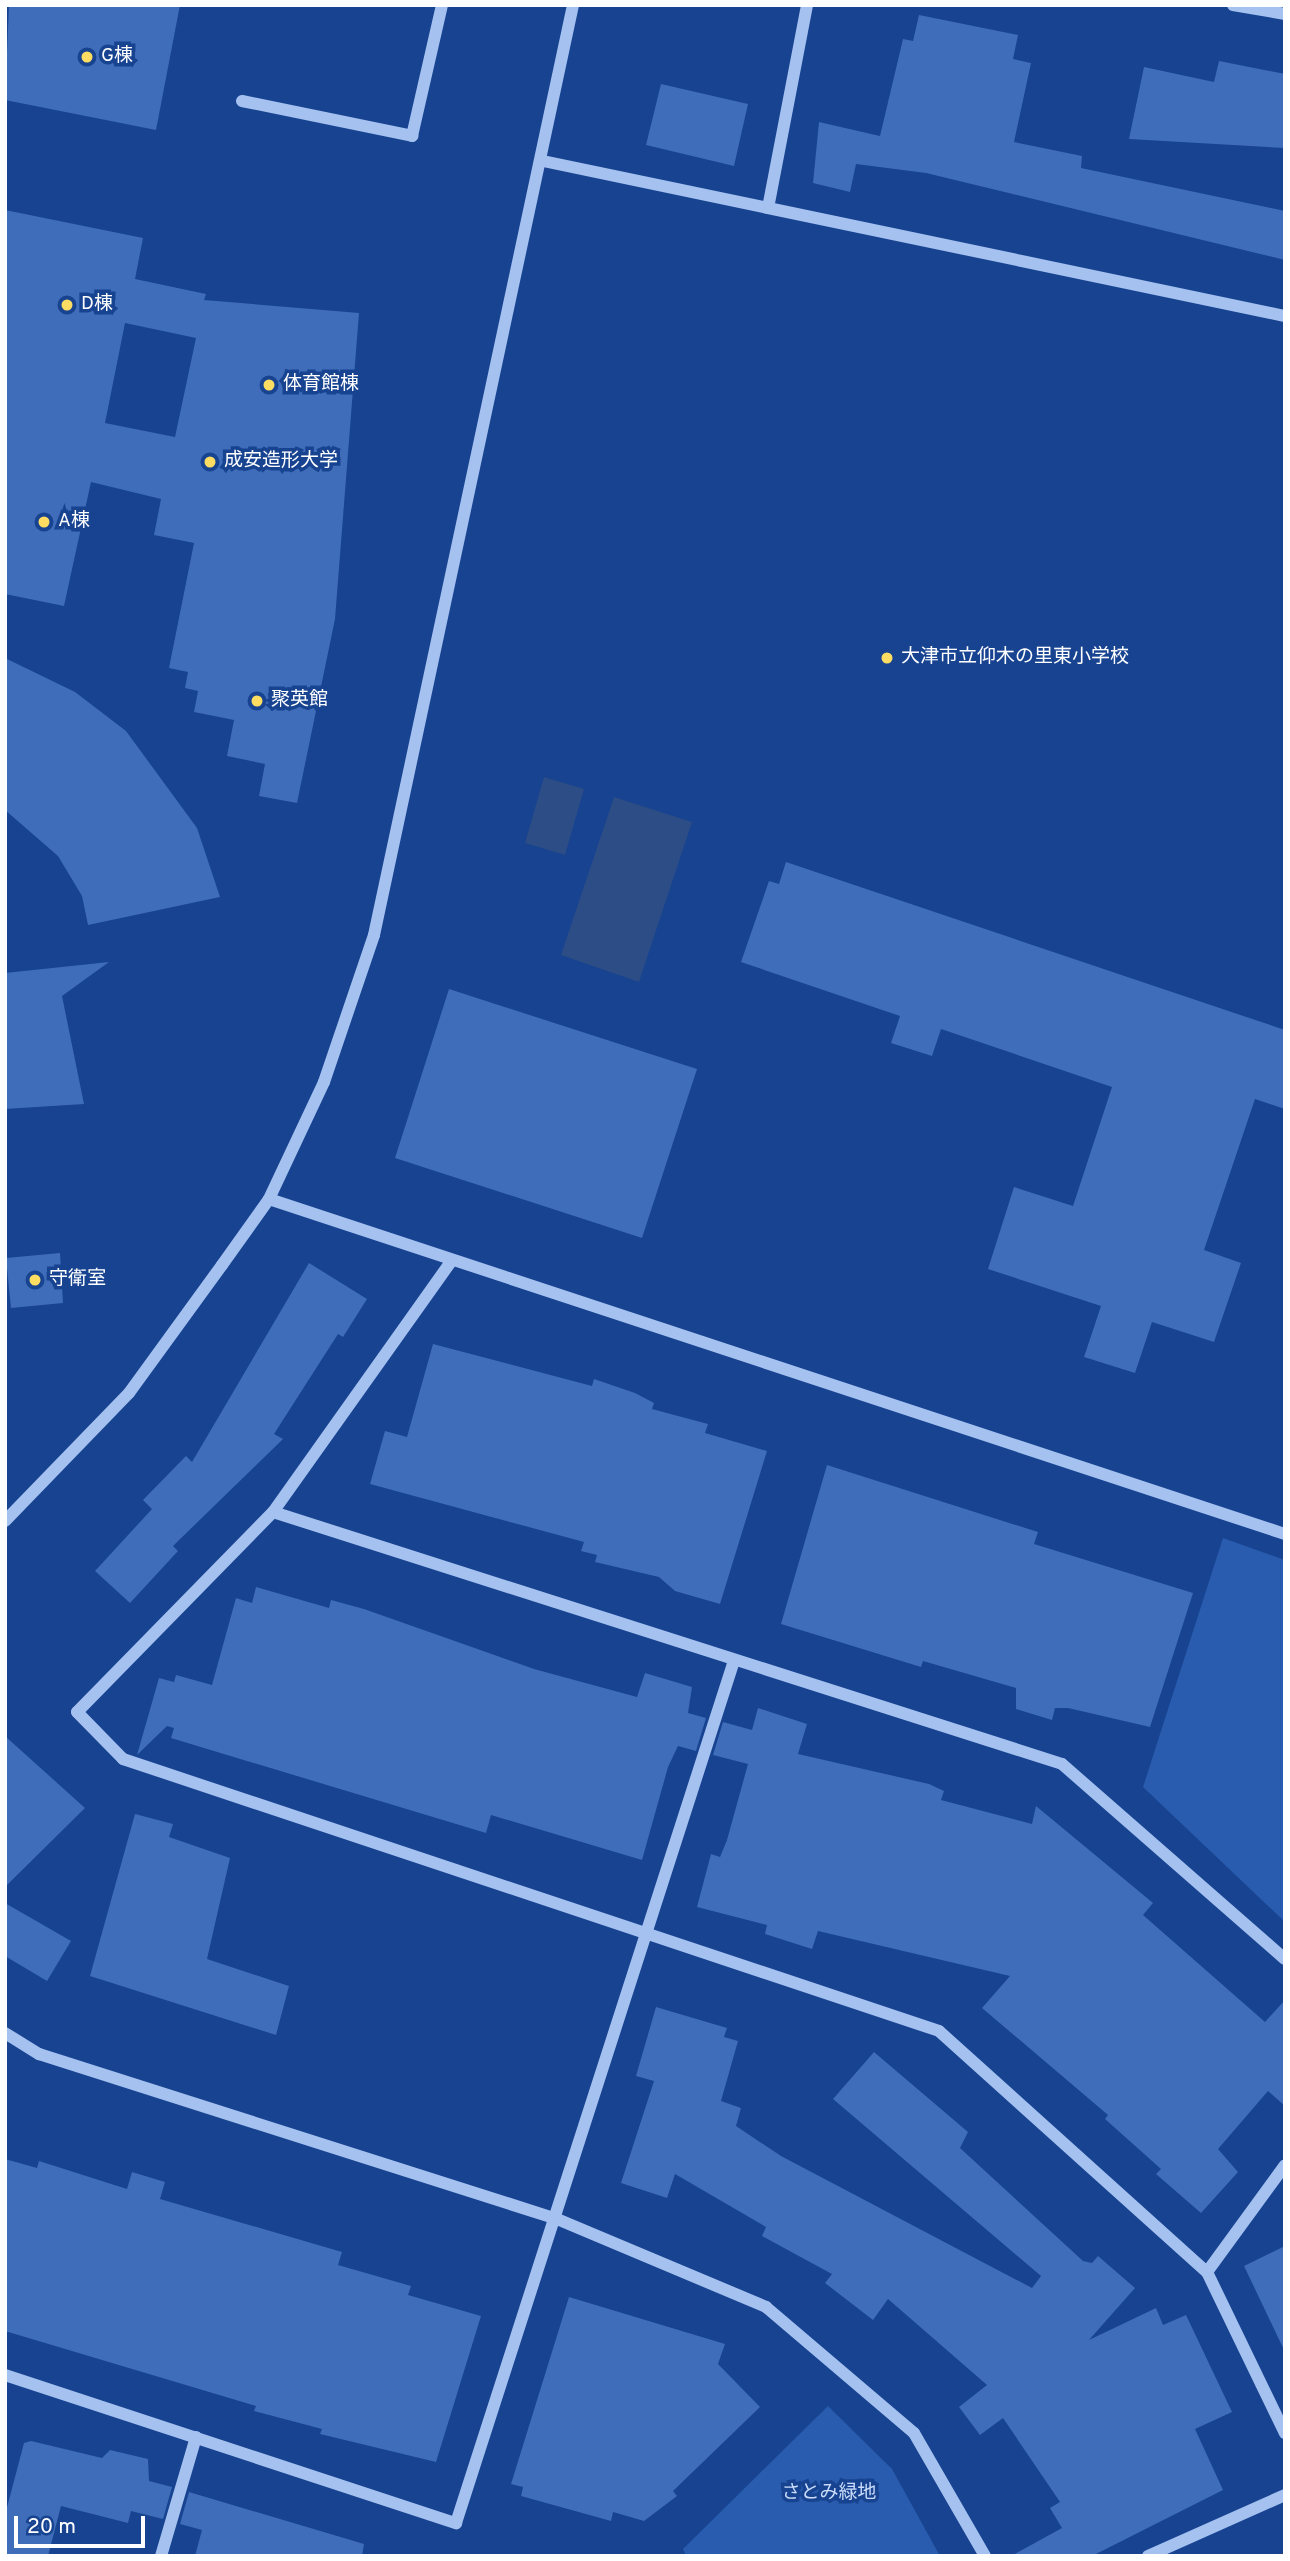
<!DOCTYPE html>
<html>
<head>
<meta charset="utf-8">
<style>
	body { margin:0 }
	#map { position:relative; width:1290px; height:2561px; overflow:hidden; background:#174390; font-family:Overpass,"Noto Sans JP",sans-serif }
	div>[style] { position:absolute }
	.green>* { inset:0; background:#295cae }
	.water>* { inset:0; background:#2c4d86 }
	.building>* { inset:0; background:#3f6db9 }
	.minor>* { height:12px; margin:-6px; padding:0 6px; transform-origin:6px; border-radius:6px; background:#a4c1f0 }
	.dots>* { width:19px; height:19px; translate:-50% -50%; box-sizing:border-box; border:4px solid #174390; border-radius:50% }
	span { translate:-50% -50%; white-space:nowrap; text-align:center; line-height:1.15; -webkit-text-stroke:7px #174390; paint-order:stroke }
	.poi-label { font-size:19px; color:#fff }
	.left { translate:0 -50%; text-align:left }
	.park-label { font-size:19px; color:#cbddfb }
	.frame { position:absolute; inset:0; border:7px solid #fff; pointer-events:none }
	.scale { position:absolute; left:14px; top:2516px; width:131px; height:32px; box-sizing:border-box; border:4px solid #fff; border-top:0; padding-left:9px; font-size:21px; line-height:24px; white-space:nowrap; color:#fff; -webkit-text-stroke:5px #174390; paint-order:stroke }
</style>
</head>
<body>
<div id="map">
	<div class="green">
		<i style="clip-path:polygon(1223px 1538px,1285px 1560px,1285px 1922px,1143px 1787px)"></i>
		<i style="clip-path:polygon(828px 2406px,892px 2469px,940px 2556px,686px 2556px,683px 2549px)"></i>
	</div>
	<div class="water">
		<i style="clip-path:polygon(544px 777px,584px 789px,565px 855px,525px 843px)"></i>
		<i style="clip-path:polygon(614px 797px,692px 822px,639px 982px,561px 955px)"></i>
	</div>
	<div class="building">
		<i style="clip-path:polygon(9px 5px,180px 5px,156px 130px,5px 100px)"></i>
		<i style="clip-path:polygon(919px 15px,1018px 35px,1013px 59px,1031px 63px,1014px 142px,1082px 156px,1081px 168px,1285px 211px,1285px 260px,926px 173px,856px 164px,850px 192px,813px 183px,819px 122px,880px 136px,903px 39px,913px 41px)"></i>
		<i style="clip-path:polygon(1219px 61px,1285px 74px,1285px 148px,1129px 139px,1144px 67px,1214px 82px)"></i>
		<i style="clip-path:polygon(661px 84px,748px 104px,734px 166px,646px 145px)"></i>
		<i style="clip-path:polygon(evenodd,5px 210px,143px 238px,135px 279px,206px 294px,204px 300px,359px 313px,335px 619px,297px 803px,259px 796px,265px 764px,227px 756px,234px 720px,194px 712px,198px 691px,185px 688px,188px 672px,169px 668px,194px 543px,154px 535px,161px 499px,91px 482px,64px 606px,5px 594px,5px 210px,125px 323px,196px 338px,175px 437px,105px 423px,125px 323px)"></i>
		<i style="clip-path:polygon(5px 658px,75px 692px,126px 731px,197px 828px,220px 897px,88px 925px,82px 896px,58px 856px,5px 810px)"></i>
		<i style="clip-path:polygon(786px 862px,1285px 1030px,1285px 1109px,1255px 1099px,1204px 1250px,1241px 1263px,1214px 1342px,1152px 1322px,1135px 1373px,1084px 1357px,1101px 1306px,988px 1269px,1014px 1187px,1073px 1206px,1112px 1087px,941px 1029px,932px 1056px,891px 1043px,900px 1016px,741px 962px,769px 881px,779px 884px)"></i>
		<i style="clip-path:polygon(109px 962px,62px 996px,84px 1104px,5px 1109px,5px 973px)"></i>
		<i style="clip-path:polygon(449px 989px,697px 1069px,642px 1238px,395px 1158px)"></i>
		<i style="clip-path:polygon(60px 1253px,63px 1303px,11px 1308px,6px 1258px)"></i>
		<i style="clip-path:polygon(309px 1263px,367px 1299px,343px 1337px,338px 1334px,274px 1434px,283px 1439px,173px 1546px,178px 1551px,130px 1603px,95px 1571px,152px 1509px,143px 1500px,186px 1456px,192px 1462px)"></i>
		<i style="clip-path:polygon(433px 1344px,592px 1386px,594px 1379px,635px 1393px,654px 1403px,652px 1409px,708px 1424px,705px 1433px,767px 1451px,720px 1604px,675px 1591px,659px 1577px,595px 1562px,597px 1555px,581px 1551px,584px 1542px,370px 1484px,385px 1431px,407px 1437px)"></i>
		<i style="clip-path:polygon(827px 1465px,1038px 1532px,1034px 1544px,1193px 1593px,1150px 1727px,1068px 1708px,1055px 1708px,1052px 1720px,1016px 1709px,1016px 1688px,923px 1661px,921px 1667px,781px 1624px)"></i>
		<i style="clip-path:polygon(256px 1587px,329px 1608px,331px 1600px,364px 1609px,534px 1669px,637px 1697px,645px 1673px,692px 1687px,688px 1713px,706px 1718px,696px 1751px,678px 1746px,668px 1767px,642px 1860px,491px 1815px,486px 1833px,171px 1738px,174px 1728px,167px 1726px,137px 1755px,159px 1678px,174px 1682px,176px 1675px,212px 1685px,236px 1598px,252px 1603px)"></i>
		<i style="clip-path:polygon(758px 1708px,807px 1724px,798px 1754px,929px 1784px,944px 1791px,941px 1800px,1032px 1824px,1036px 1806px,1153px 1903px,1143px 1915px,1265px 2022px,1285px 2000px,1285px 2106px,1268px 2091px,1218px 2149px,1238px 2172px,1201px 2213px,1156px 2174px,1161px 2169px,1105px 2119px,1108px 2115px,982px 2008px,1010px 1976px,818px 1931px,812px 1949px,765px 1934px,767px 1925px,697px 1907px,711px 1854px,720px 1857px,727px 1840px,748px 1764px,713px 1755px,723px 1722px,752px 1730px)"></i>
		<i style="clip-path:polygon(5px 1736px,85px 1808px,5px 1887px)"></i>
		<i style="clip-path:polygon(135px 1814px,173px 1824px,169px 1837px,230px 1858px,207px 1959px,289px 1986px,276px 2035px,90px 1976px)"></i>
		<i style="clip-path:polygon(5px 1903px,71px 1941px,47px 1981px,5px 1956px)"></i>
		<i style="clip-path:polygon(656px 2007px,727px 2028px,724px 2037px,738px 2041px,721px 2101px,741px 2108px,736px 2126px,781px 2156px,1032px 2288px,1041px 2276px,833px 2099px,874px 2052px,968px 2132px,960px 2148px,1083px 2261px,1092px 2263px,1098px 2256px,1135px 2288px,1089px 2340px,1156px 2308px,1163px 2325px,1186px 2315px,1232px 2412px,1195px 2429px,1223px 2490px,1092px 2556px,1011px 2556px,1062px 2528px,1050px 2508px,1060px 2502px,1003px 2418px,980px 2435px,959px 2407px,987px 2385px,888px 2299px,873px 2320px,825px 2283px,832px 2274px,762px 2236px,766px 2227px,675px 2174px,667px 2198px,621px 2183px,654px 2081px,636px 2076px)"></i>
		<i style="clip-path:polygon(5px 2159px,37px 2168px,39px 2161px,127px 2189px,132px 2172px,165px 2182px,160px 2199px,342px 2252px,338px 2265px,411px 2286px,408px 2295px,481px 2316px,436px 2462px,320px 2434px,322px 2429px,254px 2411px,256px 2406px,5px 2331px)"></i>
		<i style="clip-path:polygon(1285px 2246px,1285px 2352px,1244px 2266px)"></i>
		<i style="clip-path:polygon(569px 2297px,725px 2344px,718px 2364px,760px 2407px,673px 2491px,677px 2496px,644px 2521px,613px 2512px,611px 2521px,521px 2496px,523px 2487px,511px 2484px)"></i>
		<i style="clip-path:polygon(31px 2441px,102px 2458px,110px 2450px,148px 2459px,149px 2481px,172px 2487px,163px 2519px,131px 2511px,128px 2523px,61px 2506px,48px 2556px,5px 2556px,5px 2515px,24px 2443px)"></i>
		<i style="clip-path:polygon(189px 2492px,364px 2544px,362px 2556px,195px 2556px,202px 2530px,180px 2524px)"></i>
	</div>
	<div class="minor">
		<i style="left:1233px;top:5px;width:53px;rotate:9.8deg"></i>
		<i style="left:242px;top:101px;width:174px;rotate:11.6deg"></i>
		<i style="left:412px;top:136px;width:134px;rotate:-77.1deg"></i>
		<i style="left:543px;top:161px;width:758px;rotate:11.8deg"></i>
		<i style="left:768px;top:208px;width:207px;rotate:-79.1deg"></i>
		<i style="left:269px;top:1199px;width:1070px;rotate:18.25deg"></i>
		<i style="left:450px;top:1263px;width:305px;rotate:125.4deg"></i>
		<i style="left:273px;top:1512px;width:280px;rotate:134.4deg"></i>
		<i style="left:77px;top:1712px;width:66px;rotate:45.6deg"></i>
		<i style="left:123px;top:1759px;width:860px;rotate:18.43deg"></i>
		<i style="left:939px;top:2031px;width:360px;rotate:42deg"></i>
		<i style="left:1207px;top:2272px;width:179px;rotate:64.2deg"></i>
		<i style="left:273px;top:1512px;width:828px;rotate:17.71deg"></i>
		<i style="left:1062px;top:1764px;width:296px;rotate:41.2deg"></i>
		<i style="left:5px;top:1521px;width:178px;rotate:-45.9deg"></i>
		<i style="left:129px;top:1393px;width:158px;rotate:-54deg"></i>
		<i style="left:222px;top:1265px;width:81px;rotate:-54.5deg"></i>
		<i style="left:269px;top:1199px;width:129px;rotate:-64.8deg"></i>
		<i style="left:324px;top:1082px;width:155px;rotate:-71.2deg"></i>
		<i style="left:374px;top:935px;width:951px;rotate:-77.92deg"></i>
		<i style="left:5px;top:2033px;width:40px;rotate:32deg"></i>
		<i style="left:39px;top:2054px;width:544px;rotate:17.67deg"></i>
		<i style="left:557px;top:2219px;width:227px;rotate:22.8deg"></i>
		<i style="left:766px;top:2307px;width:194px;rotate:40.4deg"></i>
		<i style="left:914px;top:2433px;width:142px;rotate:60deg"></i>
		<i style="left:1207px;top:2272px;width:132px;rotate:-53.9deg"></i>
		<i style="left:5px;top:2375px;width:475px;rotate:18.2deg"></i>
		<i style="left:456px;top:2523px;width:906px;rotate:-72.13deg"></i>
		<i style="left:161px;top:2556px;width:124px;rotate:-73.6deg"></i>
		<i style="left:1148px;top:2556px;width:150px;rotate:-24deg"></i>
	</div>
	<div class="dots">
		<i style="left:87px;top:57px;background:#ffdd63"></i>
		<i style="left:67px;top:305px;background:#ffdd63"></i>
		<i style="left:269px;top:385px;background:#ffdd63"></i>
		<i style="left:210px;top:462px;background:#ffdd63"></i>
		<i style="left:44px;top:522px;background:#ffdd63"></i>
		<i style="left:887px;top:658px;background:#ffdd63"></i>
		<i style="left:257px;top:701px;background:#ffdd63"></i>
		<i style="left:35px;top:1280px;background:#ffdd63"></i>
	</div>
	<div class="poi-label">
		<span class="left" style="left:101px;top:57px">G棟</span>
		<span class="left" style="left:81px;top:305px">D棟</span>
		<span class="left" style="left:283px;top:385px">体育館棟</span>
		<span class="left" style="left:224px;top:462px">成安造形大学</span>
		<span class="left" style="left:58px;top:522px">A棟</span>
		<span class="left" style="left:901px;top:658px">大津市立仰木の里東小学校</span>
		<span class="left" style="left:271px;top:701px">聚英館</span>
		<span class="left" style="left:49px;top:1280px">守衛室</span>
	</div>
	<div class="park-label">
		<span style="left:829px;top:2494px">さとみ緑地</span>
	</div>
	<div class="frame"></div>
	<div class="scale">20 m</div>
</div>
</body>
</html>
